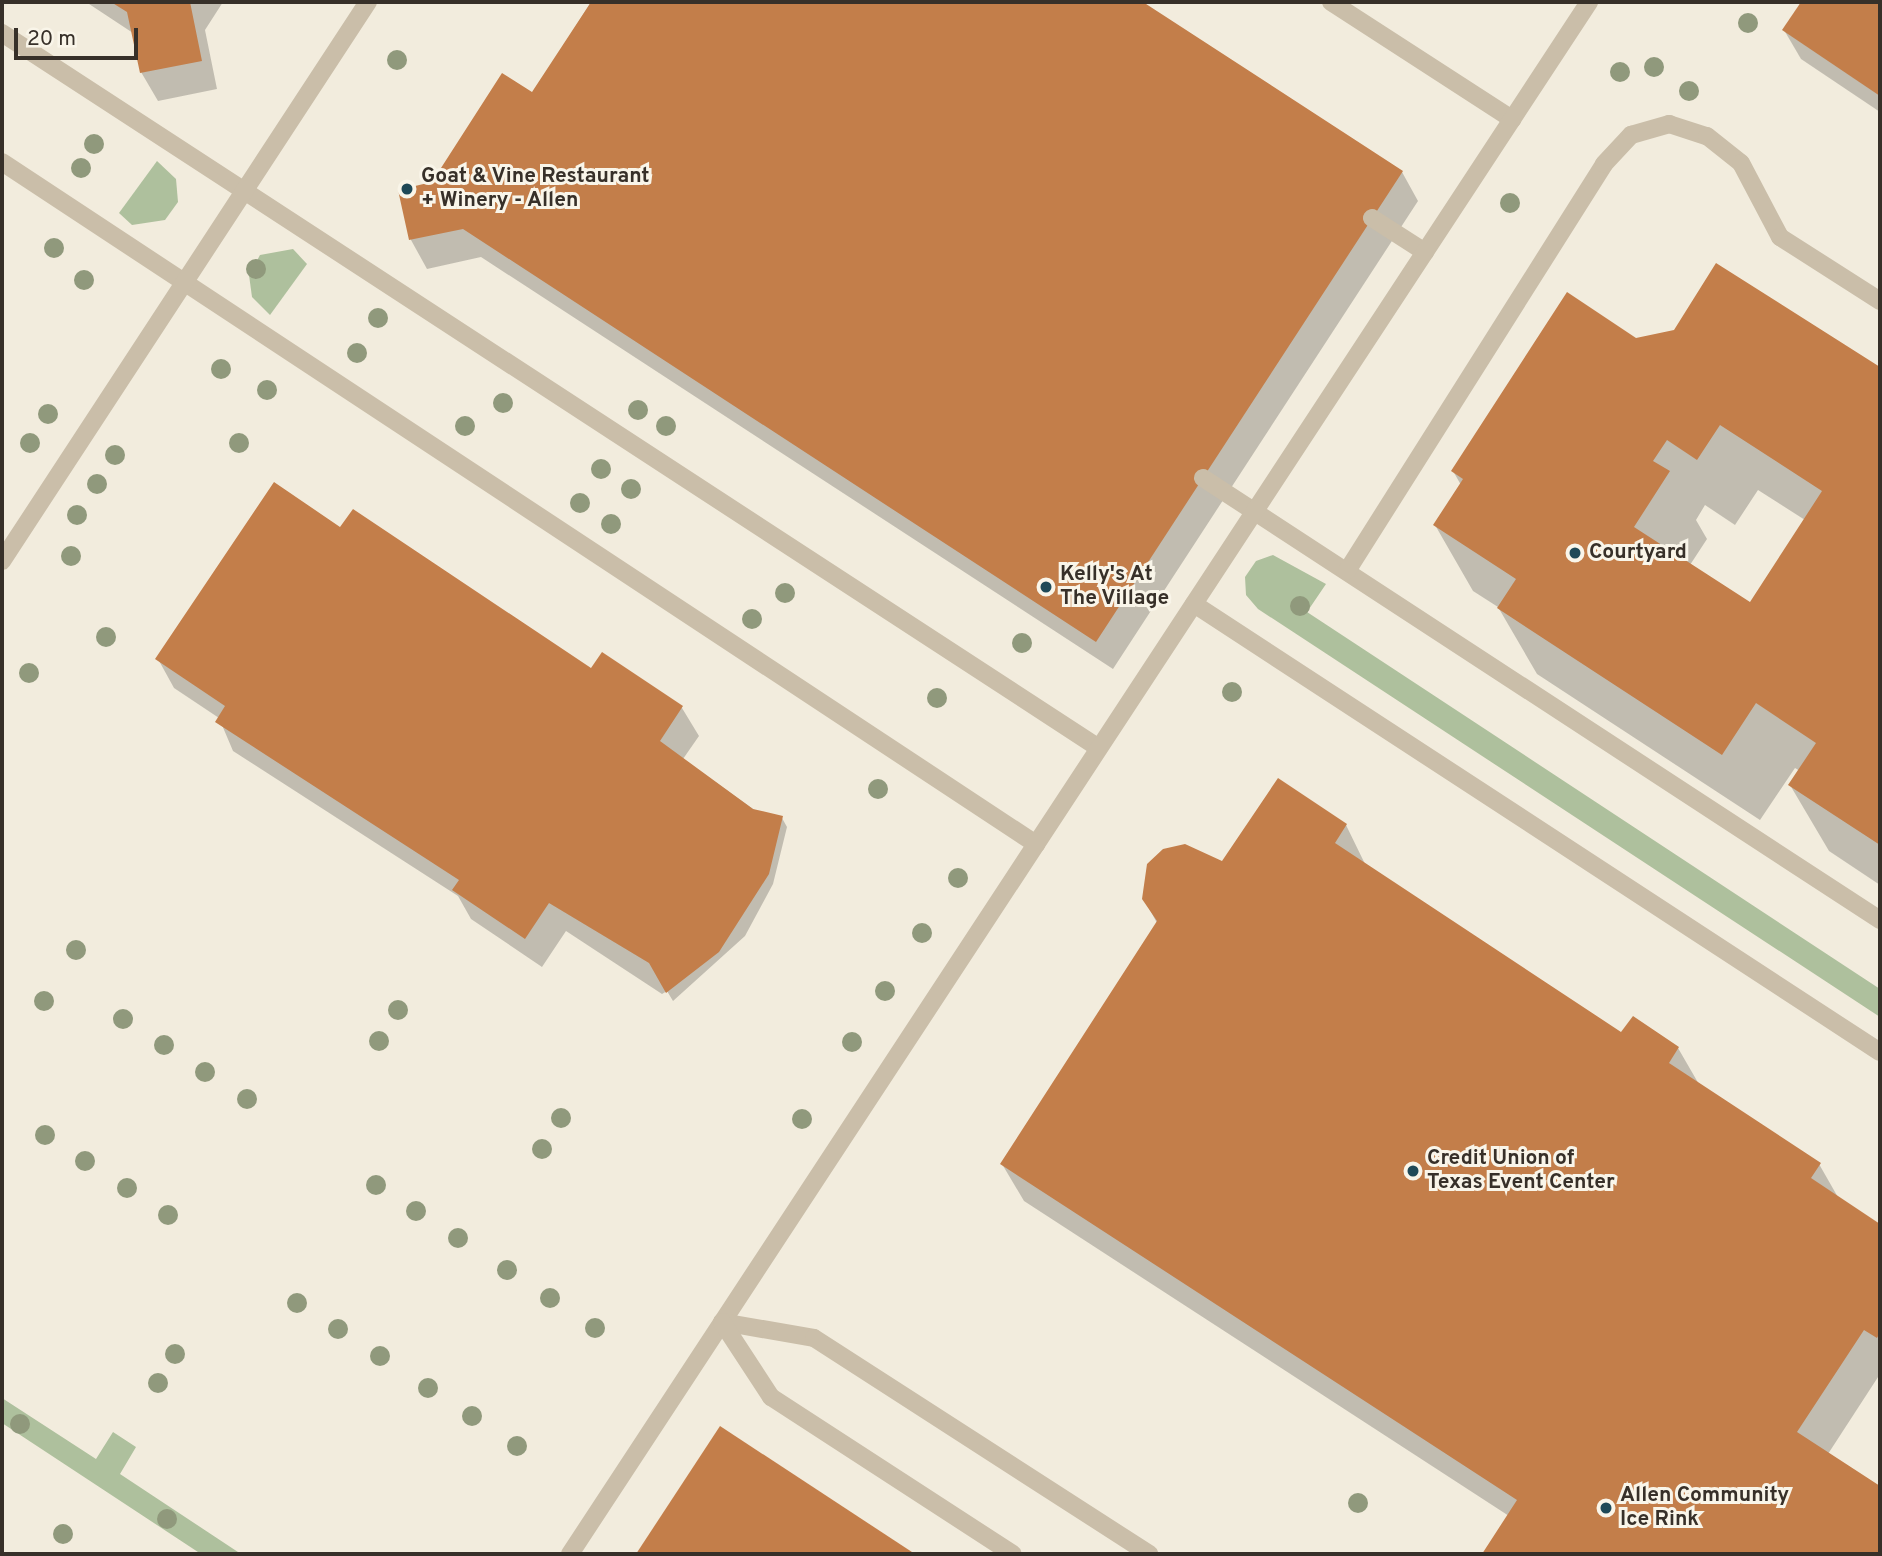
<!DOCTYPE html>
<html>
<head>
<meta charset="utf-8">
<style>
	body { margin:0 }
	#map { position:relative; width:1882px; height:1556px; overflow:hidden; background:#f2ecdd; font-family:Overpass,sans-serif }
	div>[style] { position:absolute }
	.green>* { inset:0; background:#aec09d }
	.shadow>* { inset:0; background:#0003 }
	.building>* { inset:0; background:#c37e4a }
	.service>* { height:18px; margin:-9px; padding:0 9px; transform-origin:9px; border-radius:9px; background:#cabea9 }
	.minor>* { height:18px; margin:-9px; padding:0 9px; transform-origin:9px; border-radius:9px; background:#cabea9 }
	.trees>* { width:20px; height:20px; margin:-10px; border-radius:50%; background:#90997c }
	.dots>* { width:19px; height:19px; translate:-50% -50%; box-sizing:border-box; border:4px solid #f9f5e9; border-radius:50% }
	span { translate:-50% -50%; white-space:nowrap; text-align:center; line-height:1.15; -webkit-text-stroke:6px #f9f5e9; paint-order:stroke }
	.poi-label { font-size:21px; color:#373029; font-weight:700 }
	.left { translate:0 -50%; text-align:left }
	.frame { position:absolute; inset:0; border:4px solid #373029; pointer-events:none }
	.scale { position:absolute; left:14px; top:28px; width:124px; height:32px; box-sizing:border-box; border:4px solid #373029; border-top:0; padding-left:9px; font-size:21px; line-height:24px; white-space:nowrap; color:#373029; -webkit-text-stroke:5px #f9f5e9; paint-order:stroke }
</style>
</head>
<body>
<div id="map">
	<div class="green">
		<i style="clip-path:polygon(157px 161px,176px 179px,178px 202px,165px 220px,132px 225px,119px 213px)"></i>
		<i style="clip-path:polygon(293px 249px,307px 264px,270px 315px,252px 297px,249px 275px,260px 255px)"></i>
		<i style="clip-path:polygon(1273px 555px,1326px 584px,1307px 612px,1880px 989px,1880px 1017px,1258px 609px,1246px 595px,1245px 577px,1256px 561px)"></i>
		<i style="clip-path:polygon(2px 1398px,96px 1459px,113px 1432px,136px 1447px,120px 1474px,241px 1554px,201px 1554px,2px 1423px)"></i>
	</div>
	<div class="shadow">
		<i style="clip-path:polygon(86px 2px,223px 2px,205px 30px,217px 89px,158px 101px,141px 72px,133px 33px)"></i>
		<i style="clip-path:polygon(591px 2px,1140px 2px,1402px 172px,1418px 201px,1113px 669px,481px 257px,427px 269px,411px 240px,400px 191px,433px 184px,532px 95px)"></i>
		<i style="clip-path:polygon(1803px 2px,1880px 2px,1880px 112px,1801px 59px,1784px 30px)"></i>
		<i style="clip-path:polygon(evenodd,1717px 265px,1880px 369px,1880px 885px,1829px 851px,1790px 785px,1800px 771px,1795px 768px,1760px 820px,1537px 674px,1498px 607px,1473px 591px,1435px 525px,1461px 485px,1453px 471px,1636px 340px,1675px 332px,1717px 265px,1758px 490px,1805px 520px,1751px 604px,1690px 565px,1707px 539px,1696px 520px,1705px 505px,1735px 525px,1758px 490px)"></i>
		<i style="clip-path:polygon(341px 529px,591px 671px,602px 654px,682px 708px,699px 736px,683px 759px,756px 811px,782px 818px,787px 827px,773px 884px,745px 936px,673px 1001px,667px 991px,662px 994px,566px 931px,542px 967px,471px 919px,458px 896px,233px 751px,219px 718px,174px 688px,158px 659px)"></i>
		<i style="clip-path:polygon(1346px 825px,1366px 866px,1621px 1035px,1678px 1048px,1700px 1086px,1819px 1164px,1839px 1199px,1880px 1226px,1880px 1374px,1828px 1454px,1880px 1488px,1880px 1554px,1484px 1554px,1509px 1516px,1024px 1201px,1002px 1164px,1157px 923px,1144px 899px,1223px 863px)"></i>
		<i style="clip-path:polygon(721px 1429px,912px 1554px,638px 1554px)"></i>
	</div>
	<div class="building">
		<i style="clip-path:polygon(111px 2px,190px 2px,202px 61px,140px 73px,127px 12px)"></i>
		<i style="clip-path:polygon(591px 2px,1143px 2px,1403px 171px,1096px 642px,463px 229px,409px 240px,398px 190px,432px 182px,502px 73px,532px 92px)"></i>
		<i style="clip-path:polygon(1801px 2px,1880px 2px,1880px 96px,1782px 30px)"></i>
		<i style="clip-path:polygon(evenodd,1716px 263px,1880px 367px,1880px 845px,1788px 785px,1816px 743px,1756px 703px,1722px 755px,1497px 608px,1516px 579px,1433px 525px,1463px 479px,1451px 471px,1567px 292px,1636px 338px,1674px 330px,1716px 263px,1720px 425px,1822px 491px,1750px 602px,1634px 527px,1670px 471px,1653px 461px,1667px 440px,1697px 460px,1720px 425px)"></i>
		<i style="clip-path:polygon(274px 482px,340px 527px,353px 509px,591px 668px,602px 652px,683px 706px,660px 741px,753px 809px,783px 816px,769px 874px,719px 952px,666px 993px,649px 963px,549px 903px,525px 939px,452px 890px,459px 880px,215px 722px,225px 706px,155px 659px)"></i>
		<i style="clip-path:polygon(1278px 778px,1347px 824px,1335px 843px,1621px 1032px,1633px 1016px,1679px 1047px,1669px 1063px,1821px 1163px,1811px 1178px,1880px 1224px,1880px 1332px,1877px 1338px,1864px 1330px,1797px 1432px,1880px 1486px,1880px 1554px,1482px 1554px,1517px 1500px,1000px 1164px,1157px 921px,1142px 899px,1147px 864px,1163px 849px,1185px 844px,1222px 861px)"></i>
		<i style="clip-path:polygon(720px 1426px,915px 1554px,636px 1554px)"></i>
	</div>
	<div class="service">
		<i style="left:1331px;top:2px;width:216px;rotate:32.9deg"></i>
		<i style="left:2px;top:33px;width:1309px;rotate:33.1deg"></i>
		<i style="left:2px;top:162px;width:1239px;rotate:33.41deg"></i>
		<i style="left:1372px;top:218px;width:63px;rotate:32.7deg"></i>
		<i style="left:1203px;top:478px;width:809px;rotate:33.14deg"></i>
		<i style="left:1347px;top:571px;width:481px;rotate:-57.7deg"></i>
		<i style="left:1604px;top:164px;width:40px;rotate:-47deg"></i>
		<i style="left:1631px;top:135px;width:40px;rotate:-16deg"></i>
		<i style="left:1669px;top:124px;width:40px;rotate:18deg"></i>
		<i style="left:1707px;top:136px;width:43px;rotate:38.5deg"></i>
		<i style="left:1741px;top:163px;width:84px;rotate:62.2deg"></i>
		<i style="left:1780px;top:237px;width:119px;rotate:32.6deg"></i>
		<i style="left:1194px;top:604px;width:819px;rotate:33.15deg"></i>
		<i style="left:570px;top:1554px;width:1857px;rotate:-56.71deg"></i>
	</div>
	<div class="minor">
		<i style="left:2px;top:561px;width:668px;rotate:-56.79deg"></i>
		<i style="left:722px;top:1322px;width:93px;rotate:9.9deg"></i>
		<i style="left:814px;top:1338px;width:399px;rotate:32.8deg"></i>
		<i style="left:722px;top:1322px;width:90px;rotate:56.8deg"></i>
		<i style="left:771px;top:1397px;width:288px;rotate:33deg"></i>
	</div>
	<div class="trees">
		<i style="left:1748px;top:23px"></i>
		<i style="left:397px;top:60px"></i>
		<i style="left:1654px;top:67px"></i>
		<i style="left:1620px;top:72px"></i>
		<i style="left:1689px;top:91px"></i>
		<i style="left:94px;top:144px"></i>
		<i style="left:81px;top:168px"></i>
		<i style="left:1510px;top:203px"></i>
		<i style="left:54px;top:248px"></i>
		<i style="left:256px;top:269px"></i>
		<i style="left:84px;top:280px"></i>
		<i style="left:378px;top:318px"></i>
		<i style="left:357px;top:353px"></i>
		<i style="left:221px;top:369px"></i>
		<i style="left:267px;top:390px"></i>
		<i style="left:503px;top:403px"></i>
		<i style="left:638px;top:410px"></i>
		<i style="left:48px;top:414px"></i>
		<i style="left:465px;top:426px"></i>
		<i style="left:666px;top:426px"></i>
		<i style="left:30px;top:443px"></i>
		<i style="left:239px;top:443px"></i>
		<i style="left:115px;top:455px"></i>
		<i style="left:601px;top:469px"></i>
		<i style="left:97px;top:484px"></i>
		<i style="left:631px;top:489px"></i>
		<i style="left:580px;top:503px"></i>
		<i style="left:77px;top:515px"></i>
		<i style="left:611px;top:524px"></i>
		<i style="left:71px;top:556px"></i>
		<i style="left:785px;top:593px"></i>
		<i style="left:1300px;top:606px"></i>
		<i style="left:752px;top:619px"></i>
		<i style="left:106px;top:637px"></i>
		<i style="left:1022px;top:643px"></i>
		<i style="left:29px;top:673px"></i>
		<i style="left:1232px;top:692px"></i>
		<i style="left:937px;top:698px"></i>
		<i style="left:878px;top:789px"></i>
		<i style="left:958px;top:878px"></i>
		<i style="left:922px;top:933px"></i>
		<i style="left:76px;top:950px"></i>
		<i style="left:885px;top:991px"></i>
		<i style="left:44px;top:1001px"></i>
		<i style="left:398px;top:1010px"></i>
		<i style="left:123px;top:1019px"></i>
		<i style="left:379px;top:1041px"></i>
		<i style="left:852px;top:1042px"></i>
		<i style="left:164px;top:1045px"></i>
		<i style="left:205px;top:1072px"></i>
		<i style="left:247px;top:1099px"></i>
		<i style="left:561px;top:1118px"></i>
		<i style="left:802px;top:1119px"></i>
		<i style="left:45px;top:1135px"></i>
		<i style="left:542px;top:1149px"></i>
		<i style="left:85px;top:1161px"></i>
		<i style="left:376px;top:1185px"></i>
		<i style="left:127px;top:1188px"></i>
		<i style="left:416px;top:1211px"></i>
		<i style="left:168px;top:1215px"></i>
		<i style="left:458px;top:1238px"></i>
		<i style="left:507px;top:1270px"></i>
		<i style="left:550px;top:1298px"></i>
		<i style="left:297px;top:1303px"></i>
		<i style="left:595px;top:1328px"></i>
		<i style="left:338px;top:1329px"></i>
		<i style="left:175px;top:1354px"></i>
		<i style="left:380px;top:1356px"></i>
		<i style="left:158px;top:1383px"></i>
		<i style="left:428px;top:1388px"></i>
		<i style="left:472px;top:1416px"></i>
		<i style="left:20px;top:1424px"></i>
		<i style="left:517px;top:1446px"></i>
		<i style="left:1358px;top:1503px"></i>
		<i style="left:167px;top:1519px"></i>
		<i style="left:63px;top:1534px"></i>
	</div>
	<div class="dots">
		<i style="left:407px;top:189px;background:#1f4957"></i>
		<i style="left:1575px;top:553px;background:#1f4957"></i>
		<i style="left:1046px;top:587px;background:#1f4957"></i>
		<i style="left:1413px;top:1171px;background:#1f4957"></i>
		<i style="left:1606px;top:1508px;background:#1f4957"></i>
	</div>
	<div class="poi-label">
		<span class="left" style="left:421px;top:189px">Goat &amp; Vine Restaurant<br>+ Winery - Allen</span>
		<span class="left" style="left:1589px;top:553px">Courtyard</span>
		<span class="left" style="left:1060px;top:587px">Kelly's At<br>The Village</span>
		<span class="left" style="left:1427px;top:1171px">Credit Union of<br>Texas Event Center</span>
		<span class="left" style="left:1620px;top:1508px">Allen Community<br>Ice Rink</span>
	</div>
	<div class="frame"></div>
	<div class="scale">20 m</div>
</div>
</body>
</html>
